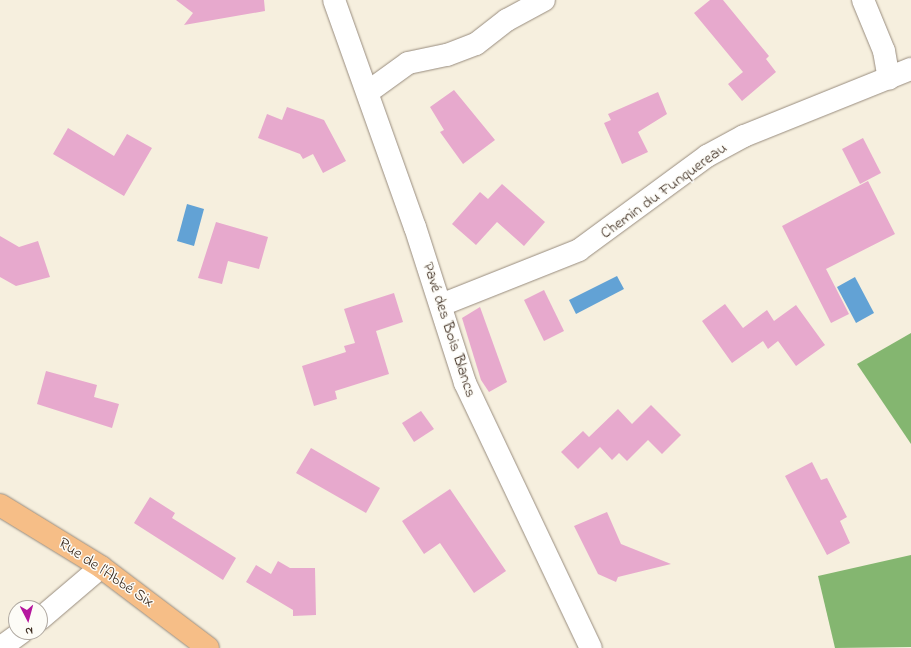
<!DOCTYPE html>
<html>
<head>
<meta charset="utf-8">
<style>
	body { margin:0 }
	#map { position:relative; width:911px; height:648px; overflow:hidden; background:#f6efde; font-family:"Indie Flower",sans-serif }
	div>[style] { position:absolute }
	.forest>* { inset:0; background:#84b670 }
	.water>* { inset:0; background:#62a2d5 }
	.building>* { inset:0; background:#e7a9cd }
	.roads { filter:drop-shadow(0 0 1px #988c7e) drop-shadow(0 0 1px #988c7e) }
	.minor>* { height:22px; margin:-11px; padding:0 11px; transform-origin:11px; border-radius:11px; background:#fff }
	.major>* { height:22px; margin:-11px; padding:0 11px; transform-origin:11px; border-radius:11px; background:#f6be87 }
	span { translate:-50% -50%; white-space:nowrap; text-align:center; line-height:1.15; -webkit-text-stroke:3px #fdfcf7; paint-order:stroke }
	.street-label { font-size:16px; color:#3b2a1e }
	.north { position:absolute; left:8px; top:600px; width:40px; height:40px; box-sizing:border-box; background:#fdfcf7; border:1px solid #afa8a0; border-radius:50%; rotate:174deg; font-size:11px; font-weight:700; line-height:16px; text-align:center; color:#3b2a1e }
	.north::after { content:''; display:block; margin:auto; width:14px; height:18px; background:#b5179e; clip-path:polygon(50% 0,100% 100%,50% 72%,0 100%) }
</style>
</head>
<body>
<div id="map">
	<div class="forest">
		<i style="clip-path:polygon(911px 333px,911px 444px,857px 364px)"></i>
		<i style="clip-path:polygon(911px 555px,911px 647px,835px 648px,818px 576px)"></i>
	</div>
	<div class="water">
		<i style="clip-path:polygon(187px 204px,204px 209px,194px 246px,177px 241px)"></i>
		<i style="clip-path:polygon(617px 276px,624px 289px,576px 314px,569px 300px)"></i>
		<i style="clip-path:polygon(855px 277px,874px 313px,856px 323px,837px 287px)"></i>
	</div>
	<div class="building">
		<i style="clip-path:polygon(176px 0,264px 0,265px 11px,184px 25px,193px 13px)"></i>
		<i style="clip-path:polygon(710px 0,723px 0,769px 56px,766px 59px,776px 72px,742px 101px,728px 84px,743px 72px,694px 13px)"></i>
		<i style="clip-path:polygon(454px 90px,495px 140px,463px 164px,440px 132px,444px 130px,430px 107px)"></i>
		<i style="clip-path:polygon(658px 92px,667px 114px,638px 132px,648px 152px,622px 164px,604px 123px,611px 120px,608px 114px)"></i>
		<i style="clip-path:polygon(287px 107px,324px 120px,346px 161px,323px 173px,313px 154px,303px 159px,300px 154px,258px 138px,267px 114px,282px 120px)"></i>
		<i style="clip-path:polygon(68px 128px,114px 156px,127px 134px,152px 148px,124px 196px,53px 154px)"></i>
		<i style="clip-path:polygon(863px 138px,881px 173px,860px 184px,842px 149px)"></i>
		<i style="clip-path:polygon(868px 181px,895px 234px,826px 269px,849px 314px,831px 323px,782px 226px)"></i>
		<i style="clip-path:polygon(502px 184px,545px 222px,524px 246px,497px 222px,476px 245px,452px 224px,480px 192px,488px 199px)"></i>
		<i style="clip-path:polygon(216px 222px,268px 237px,259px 269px,228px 261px,222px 284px,198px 278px)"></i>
		<i style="clip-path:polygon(0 236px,19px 247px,38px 241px,50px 277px,16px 286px,0 277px)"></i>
		<i style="clip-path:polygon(544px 290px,564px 331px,544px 341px,524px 300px)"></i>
		<i style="clip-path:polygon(394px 293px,403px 322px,376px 331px,389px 374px,335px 391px,337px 399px,314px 406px,302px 366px,346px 352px,344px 346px,355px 343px,344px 309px)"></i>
		<i style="clip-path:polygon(725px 304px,743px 328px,767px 310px,774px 321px,796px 305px,825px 345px,796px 366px,778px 341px,768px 349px,763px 341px,732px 363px,702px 321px)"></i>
		<i style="clip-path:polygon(480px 307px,507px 382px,489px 392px,481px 380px,462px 318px)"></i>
		<i style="clip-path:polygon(46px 371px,97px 385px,94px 397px,119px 404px,112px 428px,37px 404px)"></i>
		<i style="clip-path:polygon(651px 405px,681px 435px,662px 454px,648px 440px,627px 461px,619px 453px,612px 460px,600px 447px,578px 469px,561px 452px,583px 431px,589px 437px,618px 409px,632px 424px)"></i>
		<i style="clip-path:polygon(421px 411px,434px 429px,414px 442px,402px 423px)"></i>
		<i style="clip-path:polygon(311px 448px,380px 488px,366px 513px,296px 473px)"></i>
		<i style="clip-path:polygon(812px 462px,821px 480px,827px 478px,847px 517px,840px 521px,850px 543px,827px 555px,785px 476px)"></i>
		<i style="clip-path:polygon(450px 489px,506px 571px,474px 593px,440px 543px,424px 554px,402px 521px)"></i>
		<i style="clip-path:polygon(150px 497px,175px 513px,172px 518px,236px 558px,223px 580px,134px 523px)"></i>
		<i style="clip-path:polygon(607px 512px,621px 544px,671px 564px,618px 577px,616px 582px,598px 574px,574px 526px)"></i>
		<i style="clip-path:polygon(278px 561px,290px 568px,315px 568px,316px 615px,293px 616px,293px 610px,246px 582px,256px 565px,271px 574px)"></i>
	</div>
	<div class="roads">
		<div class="minor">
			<i style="left:334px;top:0;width:241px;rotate:70.4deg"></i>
			<i style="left:415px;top:227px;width:164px;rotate:72.2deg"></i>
			<i style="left:465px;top:383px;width:293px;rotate:64.6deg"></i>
			<i style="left:863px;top:0;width:55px;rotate:67.6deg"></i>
			<i style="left:884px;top:51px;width:28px;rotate:80deg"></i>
			<i style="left:368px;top:92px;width:49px;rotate:-35.9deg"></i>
			<i style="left:408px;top:63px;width:40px;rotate:-12deg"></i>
			<i style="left:447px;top:55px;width:31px;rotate:-21deg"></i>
			<i style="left:476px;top:44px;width:39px;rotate:-38deg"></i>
			<i style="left:507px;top:20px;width:42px;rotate:-28.4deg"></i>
			<i style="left:441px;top:305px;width:149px;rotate:-21.7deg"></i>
			<i style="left:579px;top:250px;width:159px;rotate:-36.3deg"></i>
			<i style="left:707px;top:156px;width:42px;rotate:-28.4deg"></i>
			<i style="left:744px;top:136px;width:180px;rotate:-21.9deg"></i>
			<i style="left:40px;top:619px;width:80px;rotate:-40.4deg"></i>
			<i style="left:0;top:648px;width:27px;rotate:-36deg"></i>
		</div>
		<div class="major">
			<i style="left:0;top:505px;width:119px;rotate:31.5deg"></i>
			<i style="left:101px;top:567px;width:134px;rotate:37.1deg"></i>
		</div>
	</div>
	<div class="street-label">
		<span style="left:664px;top:191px;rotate:-36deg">Chemin du Funquereau</span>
		<span style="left:449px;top:330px;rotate:72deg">Pavé des Bois Blancs</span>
		<span style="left:106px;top:573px;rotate:34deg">Rue de l'Abbé Six</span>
	</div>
	<div class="north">N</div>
</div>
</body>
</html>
